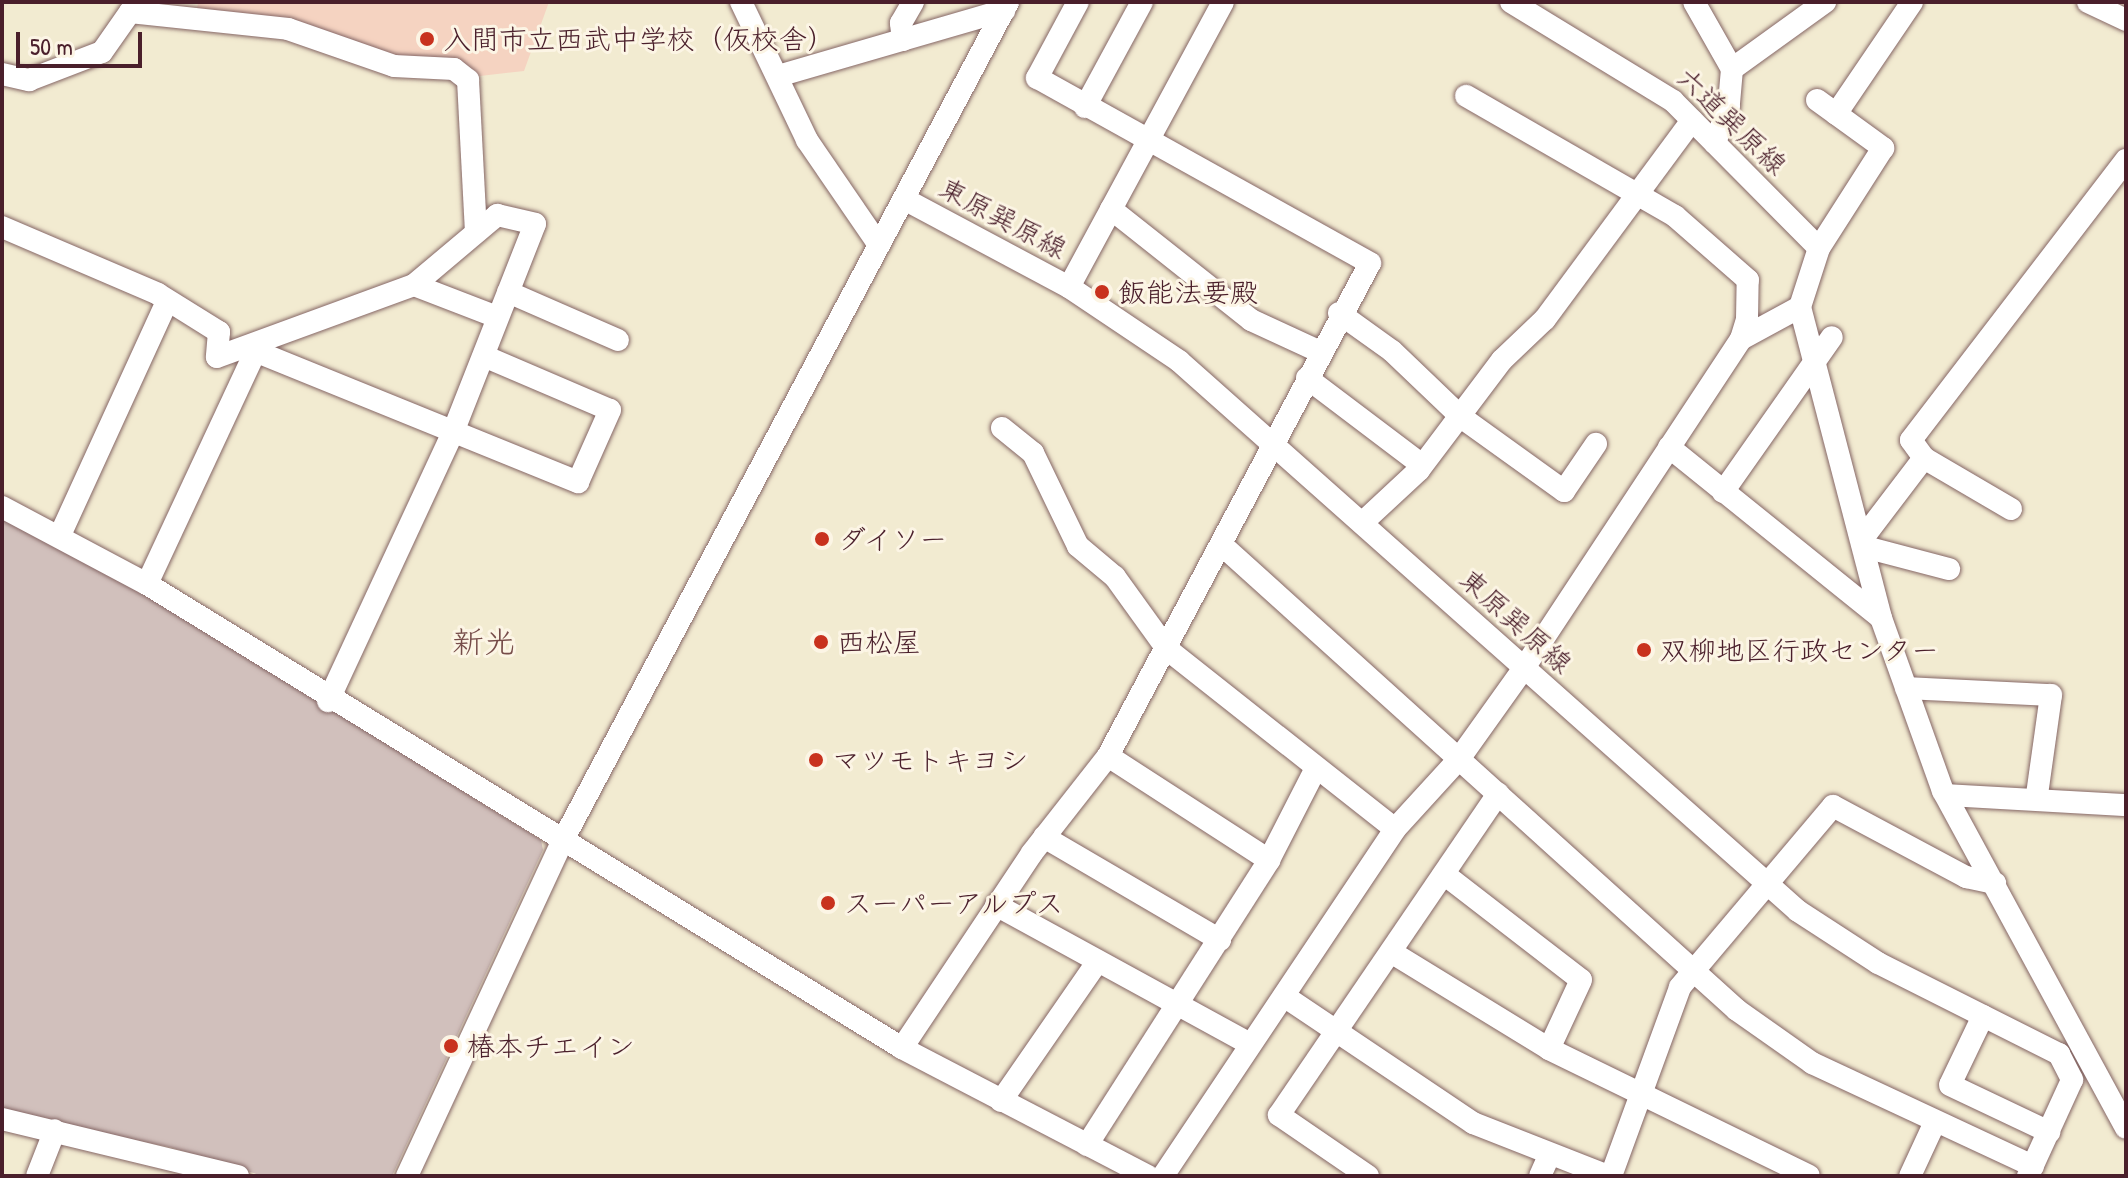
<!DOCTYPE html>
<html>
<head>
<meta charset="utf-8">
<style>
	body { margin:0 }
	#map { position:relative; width:2128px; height:1178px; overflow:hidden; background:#f2ebd1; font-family:"Patrick Hand","Klee One",sans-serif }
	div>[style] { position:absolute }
	.built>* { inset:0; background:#f5d3c1 }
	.industrial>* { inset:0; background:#d1c0bc }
	.roads { filter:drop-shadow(0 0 2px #856665) drop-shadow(0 0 2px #856665) }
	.minor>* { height:22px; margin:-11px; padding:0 11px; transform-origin:11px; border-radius:11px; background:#fff }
	.dots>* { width:22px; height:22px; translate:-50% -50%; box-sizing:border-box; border:4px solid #fcf5e5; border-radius:50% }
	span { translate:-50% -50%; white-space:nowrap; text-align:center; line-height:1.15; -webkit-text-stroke:6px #fcf5e5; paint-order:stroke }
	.poi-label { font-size:28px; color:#4a1f2b }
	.left { translate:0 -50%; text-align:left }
	.street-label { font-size:28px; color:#4a1f2b }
	.quarter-label { font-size:32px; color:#764c49 }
	.frame { position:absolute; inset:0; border:4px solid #4a1f2b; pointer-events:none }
	.scale { position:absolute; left:16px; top:32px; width:126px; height:36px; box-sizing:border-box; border:4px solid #4a1f2b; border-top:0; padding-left:10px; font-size:24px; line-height:28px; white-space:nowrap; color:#4a1f2b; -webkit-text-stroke:6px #fcf5e5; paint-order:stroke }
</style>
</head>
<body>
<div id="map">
	<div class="built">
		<i style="clip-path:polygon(198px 2px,549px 2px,524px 71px,480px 76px,462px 65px,395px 60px,197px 9px)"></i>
	</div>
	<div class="industrial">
		<i style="clip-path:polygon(2px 517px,142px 591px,541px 840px,543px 850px,392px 1176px,263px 1176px,170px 1147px,2px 1114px)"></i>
	</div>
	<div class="roads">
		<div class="minor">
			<i style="left:741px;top:2px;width:153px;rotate:64.4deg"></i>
			<i style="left:807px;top:140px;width:127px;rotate:55.6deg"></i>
			<i style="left:1511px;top:2px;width:190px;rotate:31.4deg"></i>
			<i style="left:1673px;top:101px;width:207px;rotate:45.2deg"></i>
			<i style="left:1694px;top:2px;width:77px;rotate:60.4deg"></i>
			<i style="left:1732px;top:69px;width:37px;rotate:95deg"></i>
			<i style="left:1729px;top:106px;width:40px;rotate:111deg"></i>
			<i style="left:2088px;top:2px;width:42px;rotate:25.3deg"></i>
			<i style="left:903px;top:40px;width:17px;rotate:-97deg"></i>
			<i style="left:901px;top:23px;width:24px;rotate:-60deg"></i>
			<i style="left:1732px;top:69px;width:115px;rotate:-35.8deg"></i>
			<i style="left:2px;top:74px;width:28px;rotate:13deg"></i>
			<i style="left:29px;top:80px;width:78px;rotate:-21deg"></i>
			<i style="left:102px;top:52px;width:49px;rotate:-55deg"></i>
			<i style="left:130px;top:12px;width:159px;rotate:6.1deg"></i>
			<i style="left:288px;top:29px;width:112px;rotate:19.2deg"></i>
			<i style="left:394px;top:66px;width:60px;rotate:2.9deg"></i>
			<i style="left:454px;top:69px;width:18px;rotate:38deg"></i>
			<i style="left:468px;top:80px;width:152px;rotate:87deg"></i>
			<i style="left:778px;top:76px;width:236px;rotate:-16.2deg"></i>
			<i style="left:1817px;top:100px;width:82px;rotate:36deg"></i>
			<i style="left:1883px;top:148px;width:119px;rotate:122.6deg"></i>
			<i style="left:1819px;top:248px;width:62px;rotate:107.9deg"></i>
			<i style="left:1800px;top:307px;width:321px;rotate:75.4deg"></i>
			<i style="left:1881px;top:618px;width:184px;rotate:70.3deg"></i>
			<i style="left:1943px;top:791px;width:383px;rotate:61.5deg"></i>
			<i style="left:1085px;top:107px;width:119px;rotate:-61.5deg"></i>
			<i style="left:1836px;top:114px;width:135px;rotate:-55.8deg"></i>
			<i style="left:904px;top:199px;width:187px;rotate:28.1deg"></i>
			<i style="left:1069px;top:287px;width:133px;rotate:33.9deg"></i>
			<i style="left:1179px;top:361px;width:828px;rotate:41.62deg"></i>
			<i style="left:1798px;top:911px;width:95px;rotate:33deg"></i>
			<i style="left:1878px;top:963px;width:203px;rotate:26.7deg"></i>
			<i style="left:2059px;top:1054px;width:29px;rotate:63deg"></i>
			<i style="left:2072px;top:1080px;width:106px;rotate:114.6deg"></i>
			<i style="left:1111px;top:209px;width:179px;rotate:38.4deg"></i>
			<i style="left:1251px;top:320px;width:74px;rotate:24.8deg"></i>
			<i style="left:2px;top:227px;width:170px;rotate:23.2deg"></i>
			<i style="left:158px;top:294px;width:72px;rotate:31.9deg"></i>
			<i style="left:219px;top:332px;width:25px;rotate:95deg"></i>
			<i style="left:217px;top:357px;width:210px;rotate:-20.1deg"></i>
			<i style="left:414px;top:285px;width:109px;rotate:-40.1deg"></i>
			<i style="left:497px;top:215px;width:39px;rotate:13deg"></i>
			<i style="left:535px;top:224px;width:221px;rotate:111.5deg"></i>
			<i style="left:454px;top:430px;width:299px;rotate:114.9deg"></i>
			<i style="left:414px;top:285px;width:89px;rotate:21.1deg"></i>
			<i style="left:1069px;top:287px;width:324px;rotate:-61.6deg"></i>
			<i style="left:508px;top:292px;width:120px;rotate:23.6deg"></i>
			<i style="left:1339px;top:313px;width:65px;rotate:35.6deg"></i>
			<i style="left:1392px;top:351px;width:95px;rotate:43.7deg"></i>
			<i style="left:1461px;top:417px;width:127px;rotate:35.7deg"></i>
			<i style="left:1564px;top:491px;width:57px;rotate:-55.8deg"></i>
			<i style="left:1741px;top:339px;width:67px;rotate:-28.5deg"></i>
			<i style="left:255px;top:351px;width:349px;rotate:22.1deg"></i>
			<i style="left:578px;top:482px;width:79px;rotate:-66deg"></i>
			<i style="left:610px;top:410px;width:137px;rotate:-156.8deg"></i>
			<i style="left:1307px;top:378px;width:144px;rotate:37.1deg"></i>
			<i style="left:1002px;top:428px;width:40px;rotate:39deg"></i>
			<i style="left:1033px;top:453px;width:103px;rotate:64.2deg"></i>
			<i style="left:1078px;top:546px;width:48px;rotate:40deg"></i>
			<i style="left:1115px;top:577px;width:89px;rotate:54.2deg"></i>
			<i style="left:1167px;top:649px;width:290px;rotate:38.3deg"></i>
			<i style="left:1669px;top:447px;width:272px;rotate:38.9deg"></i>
			<i style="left:1723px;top:492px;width:189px;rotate:-54.9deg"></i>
			<i style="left:2px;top:507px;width:164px;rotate:28deg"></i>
			<i style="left:147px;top:584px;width:886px;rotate:31.57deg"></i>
			<i style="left:902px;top:1048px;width:277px;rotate:27.5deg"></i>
			<i style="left:2011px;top:509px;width:101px;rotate:-149.6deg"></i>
			<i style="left:1924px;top:458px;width:22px;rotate:-126deg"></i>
			<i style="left:1911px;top:440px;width:353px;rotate:-52.5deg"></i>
			<i style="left:1362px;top:523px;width:78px;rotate:-42.9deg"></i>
			<i style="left:1419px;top:470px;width:138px;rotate:-53deg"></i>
			<i style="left:1502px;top:360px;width:59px;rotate:-43.6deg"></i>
			<i style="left:1545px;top:319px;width:247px;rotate:-53.5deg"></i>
			<i style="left:61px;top:533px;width:252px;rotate:-65.4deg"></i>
			<i style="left:1863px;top:538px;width:101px;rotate:-52.7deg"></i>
			<i style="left:1224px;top:547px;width:691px;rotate:42.07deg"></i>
			<i style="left:1737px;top:1010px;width:92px;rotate:35.2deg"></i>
			<i style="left:1812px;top:1063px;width:244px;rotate:25deg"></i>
			<i style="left:1865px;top:547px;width:87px;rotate:14.7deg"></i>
			<i style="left:147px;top:584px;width:265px;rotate:-65deg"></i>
			<i style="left:1906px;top:688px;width:145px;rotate:2.8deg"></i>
			<i style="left:2051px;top:695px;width:101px;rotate:98deg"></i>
			<i style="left:1108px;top:756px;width:192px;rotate:32.9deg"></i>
			<i style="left:1946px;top:795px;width:180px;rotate:3.2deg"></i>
			<i style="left:1044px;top:837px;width:204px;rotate:30.3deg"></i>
			<i style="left:1444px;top:874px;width:173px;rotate:37.7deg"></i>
			<i style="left:1581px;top:980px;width:76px;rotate:114.9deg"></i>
			<i style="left:996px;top:905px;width:290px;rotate:28.7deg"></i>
			<i style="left:1391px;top:952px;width:185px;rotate:31.5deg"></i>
			<i style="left:1549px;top:1049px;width:289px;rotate:26deg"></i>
			<i style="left:1284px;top:996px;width:228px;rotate:33.9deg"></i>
			<i style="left:1473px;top:1123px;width:145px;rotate:21.4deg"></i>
			<i style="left:1983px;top:1016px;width:76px;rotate:115.6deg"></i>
			<i style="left:1950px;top:1085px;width:110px;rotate:25.4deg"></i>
			<i style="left:902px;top:1048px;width:234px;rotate:-56.3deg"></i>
			<i style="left:1032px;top:853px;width:123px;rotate:-51.9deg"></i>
			<i style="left:1108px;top:756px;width:558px;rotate:-62.01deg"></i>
			<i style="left:1370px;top:263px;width:381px;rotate:-150.9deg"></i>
			<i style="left:1037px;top:78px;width:86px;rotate:-61.7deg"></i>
			<i style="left:1001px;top:1101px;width:170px;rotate:-55.3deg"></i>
			<i style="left:2px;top:1119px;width:243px;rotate:13.6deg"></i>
			<i style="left:1087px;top:1145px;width:338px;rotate:-57.4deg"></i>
			<i style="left:1269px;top:860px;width:103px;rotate:-62.9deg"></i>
			<i style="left:37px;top:1176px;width:49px;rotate:-68.6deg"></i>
			<i style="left:407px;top:1176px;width:368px;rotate:-65.1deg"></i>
			<i style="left:562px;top:842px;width:951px;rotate:-62.03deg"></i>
			<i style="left:1163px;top:1176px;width:417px;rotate:-56.2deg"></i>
			<i style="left:1395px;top:829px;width:95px;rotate:-47.6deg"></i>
			<i style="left:1459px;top:759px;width:112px;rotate:-54.5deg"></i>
			<i style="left:1524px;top:668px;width:394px;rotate:-56.6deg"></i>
			<i style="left:1741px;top:339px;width:21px;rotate:-73deg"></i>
			<i style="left:1747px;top:319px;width:39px;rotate:-89deg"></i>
			<i style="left:1748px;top:280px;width:97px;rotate:-138.8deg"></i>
			<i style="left:1675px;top:216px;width:241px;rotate:-150.1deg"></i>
			<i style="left:1368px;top:1176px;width:108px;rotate:-145.6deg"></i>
			<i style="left:1279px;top:1115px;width:389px;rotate:-55.7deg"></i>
			<i style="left:1540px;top:1176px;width:22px;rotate:-66deg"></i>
			<i style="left:1611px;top:1176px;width:201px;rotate:-69.9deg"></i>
			<i style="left:1680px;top:987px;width:237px;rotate:-49.8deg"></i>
			<i style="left:1833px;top:806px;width:151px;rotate:28.1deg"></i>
			<i style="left:1966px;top:877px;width:30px;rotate:12deg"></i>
			<i style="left:1910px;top:1176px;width:60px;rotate:-65.2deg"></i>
		</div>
	</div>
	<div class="dots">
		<i style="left:427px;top:39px;background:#c8321e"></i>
		<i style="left:1102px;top:292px;background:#c8321e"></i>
		<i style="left:822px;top:539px;background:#c8321e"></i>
		<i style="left:821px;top:642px;background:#c8321e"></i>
		<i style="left:1644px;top:650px;background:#c8321e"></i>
		<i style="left:816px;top:760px;background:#c8321e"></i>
		<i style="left:828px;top:903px;background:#c8321e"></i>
		<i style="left:451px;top:1046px;background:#c8321e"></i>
	</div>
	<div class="poi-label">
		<span class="left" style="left:443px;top:39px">入間市立西武中学校（仮校舎）</span>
		<span class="left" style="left:1118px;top:292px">飯能法要殿</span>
		<span class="left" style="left:838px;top:539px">ダイソー</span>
		<span class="left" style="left:837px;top:642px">西松屋</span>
		<span class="left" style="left:1660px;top:650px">双柳地区行政センター</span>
		<span class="left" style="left:832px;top:760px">マツモトキヨシ</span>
		<span class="left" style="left:844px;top:903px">スーパーアルプス</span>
		<span class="left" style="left:467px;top:1046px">椿本チエイン</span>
	</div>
	<div class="street-label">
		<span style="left:1732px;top:121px;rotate:44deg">六道巽原線</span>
		<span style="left:1003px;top:218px;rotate:28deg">東原巽原線</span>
		<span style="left:1516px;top:621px;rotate:42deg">東原巽原線</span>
	</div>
	<div class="quarter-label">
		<span style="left:484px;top:642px">新光</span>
	</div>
	<div class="frame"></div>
	<div class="scale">50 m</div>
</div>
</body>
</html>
